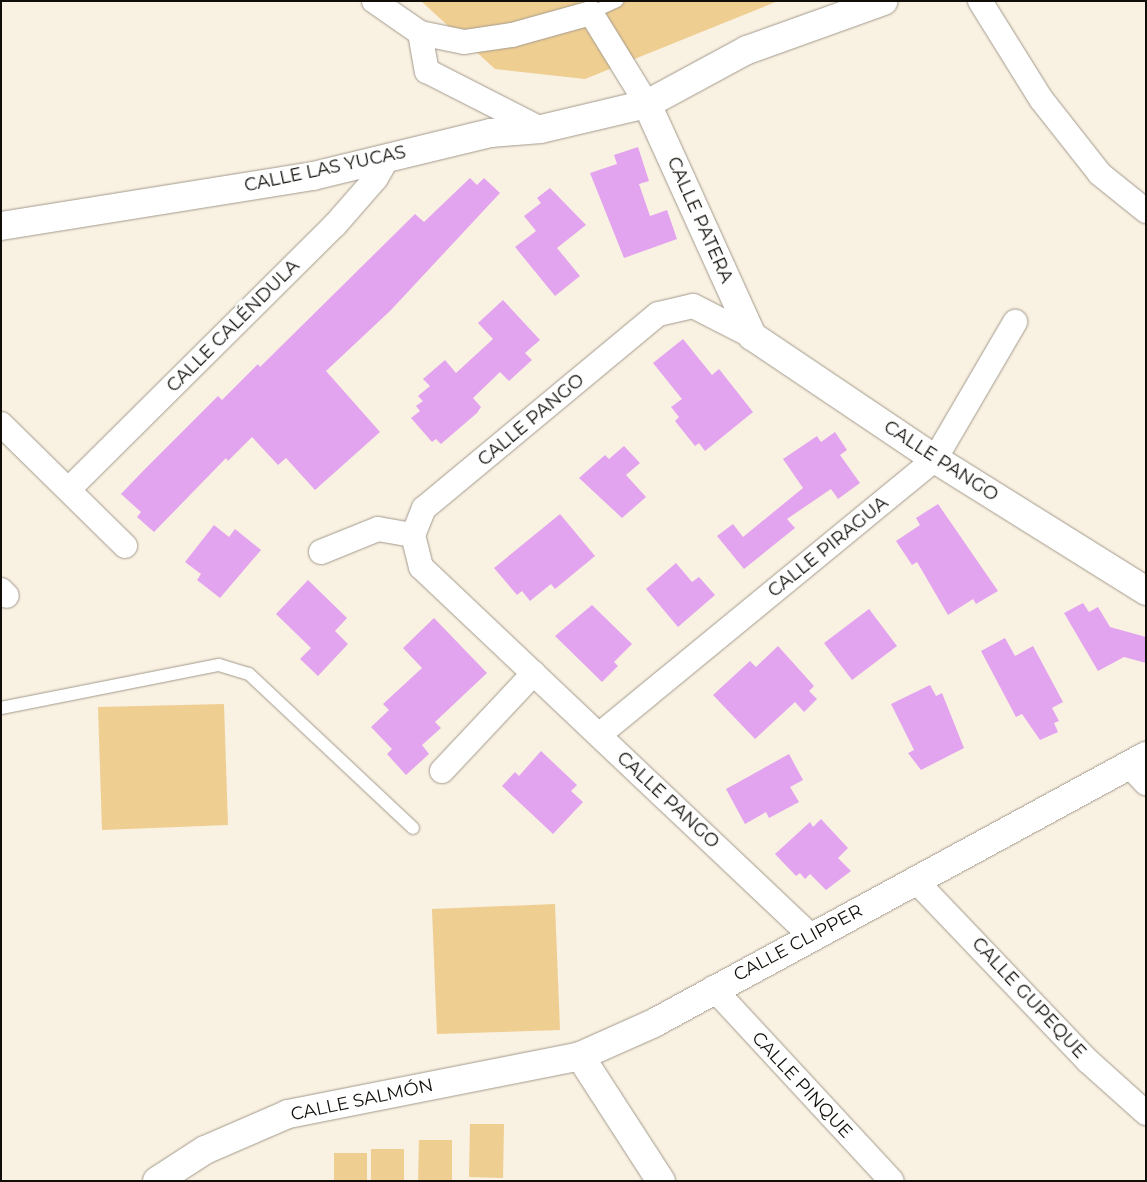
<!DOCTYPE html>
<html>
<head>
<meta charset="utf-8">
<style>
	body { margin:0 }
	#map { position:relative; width:1147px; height:1182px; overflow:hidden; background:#f9f1e2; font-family:Montserrat,sans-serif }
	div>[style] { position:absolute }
	.green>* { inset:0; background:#efce92 }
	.building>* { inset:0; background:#e3a4ef }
	.roads { filter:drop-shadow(0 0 1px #a29a8c) drop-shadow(0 0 1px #a29a8c) }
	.lane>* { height:12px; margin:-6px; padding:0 6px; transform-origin:6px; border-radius:6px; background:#fff }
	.street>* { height:24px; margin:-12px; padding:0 12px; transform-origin:12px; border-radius:12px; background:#fff }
	.secondary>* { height:28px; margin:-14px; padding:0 14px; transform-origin:14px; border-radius:14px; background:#fff }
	span { translate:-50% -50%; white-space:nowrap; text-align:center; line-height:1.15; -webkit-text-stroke:4.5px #fff; paint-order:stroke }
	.street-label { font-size:18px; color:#110e09 }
	.frame { position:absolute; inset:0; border:2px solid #110e09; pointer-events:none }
</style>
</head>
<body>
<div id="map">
	<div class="green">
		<i style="clip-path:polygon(421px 1px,778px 1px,585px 79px,495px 69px)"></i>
		<i style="clip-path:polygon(224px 704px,228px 825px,102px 830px,98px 707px)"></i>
		<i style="clip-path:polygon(555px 904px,560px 1030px,437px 1034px,432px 909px)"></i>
		<i style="clip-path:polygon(470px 1124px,504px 1124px,503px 1178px,469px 1177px)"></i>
		<i style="clip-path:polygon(419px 1140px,452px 1140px,452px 1181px,418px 1181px)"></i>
		<i style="clip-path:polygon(371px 1149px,404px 1149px,404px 1181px,371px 1181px)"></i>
		<i style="clip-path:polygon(334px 1153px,367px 1153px,367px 1181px,334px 1181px)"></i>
	</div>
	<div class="building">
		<i style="clip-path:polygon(638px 147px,649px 181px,639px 184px,650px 216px,667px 210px,677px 239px,624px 258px,590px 173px,617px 164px,614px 155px)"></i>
		<i style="clip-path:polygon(470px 178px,477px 185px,484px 178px,500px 193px,391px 310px,326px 371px,380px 432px,315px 490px,286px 458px,278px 465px,252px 437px,228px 461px,226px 458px,154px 532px,137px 517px,141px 512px,121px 494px,143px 471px,218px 396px,222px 400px,258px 364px,260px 367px,415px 214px,424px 222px)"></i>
		<i style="clip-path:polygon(550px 188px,586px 225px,557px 248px,580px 276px,555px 296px,515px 247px,536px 231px,524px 216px,541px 203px,537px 198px)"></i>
		<i style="clip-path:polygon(503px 300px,540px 340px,525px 353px,532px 360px,509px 381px,500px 372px,473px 398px,481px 407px,477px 413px,441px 444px,436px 439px,432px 442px,411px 418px,420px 411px,416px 406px,423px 401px,418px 396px,430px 386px,423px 379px,445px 360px,456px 373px,493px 339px,478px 323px)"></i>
		<i style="clip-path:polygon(683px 339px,712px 375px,719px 369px,753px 412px,705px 451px,699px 443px,695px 446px,675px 421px,679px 417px,671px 407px,682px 399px,653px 363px)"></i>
		<i style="clip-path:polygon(835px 432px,847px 450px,840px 455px,860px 483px,838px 499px,831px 489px,787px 519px,795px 528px,744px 569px,717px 536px,733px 524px,743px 537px,803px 488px,783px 459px,817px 436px,821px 442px)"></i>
		<i style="clip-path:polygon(624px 446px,640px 463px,626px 475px,646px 497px,622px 518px,579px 478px,605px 455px,609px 459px)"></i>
		<i style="clip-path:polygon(938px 504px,998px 591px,976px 604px,973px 599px,948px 615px,917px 562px,912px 565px,896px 541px,920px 525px,916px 518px)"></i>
		<i style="clip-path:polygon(560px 514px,595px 556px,555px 589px,551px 584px,530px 601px,522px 591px,517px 595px,494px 568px)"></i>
		<i style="clip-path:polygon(214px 525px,229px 537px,235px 529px,261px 550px,220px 598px,197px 580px,201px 574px,185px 562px)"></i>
		<i style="clip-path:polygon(676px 563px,692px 582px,699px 577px,715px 595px,678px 627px,646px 589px)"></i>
		<i style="clip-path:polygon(308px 580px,347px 618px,335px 631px,348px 644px,318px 676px,300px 659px,311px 648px,276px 614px)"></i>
		<i style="clip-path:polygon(1083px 603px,1089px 612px,1098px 607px,1110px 627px,1146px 637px,1146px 663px,1124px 657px,1098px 671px,1064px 613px)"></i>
		<i style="clip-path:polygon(592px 605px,632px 644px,614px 662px,618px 666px,602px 682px,555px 636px)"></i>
		<i style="clip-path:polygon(869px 609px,897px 646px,852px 680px,824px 643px)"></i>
		<i style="clip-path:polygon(434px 618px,487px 673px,435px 722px,441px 728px,422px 745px,429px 754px,406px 775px,387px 754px,392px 749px,371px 727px,389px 710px,383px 704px,422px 668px,403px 648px)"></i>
		<i style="clip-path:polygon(1005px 638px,1015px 656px,1033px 646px,1063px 702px,1052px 708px,1059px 721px,1054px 723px,1058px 732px,1040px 740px,1022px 714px,1016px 717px,981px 651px)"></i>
		<i style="clip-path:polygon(778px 646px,814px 686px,809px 691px,817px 699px,804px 712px,795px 702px,755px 739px,713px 695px,750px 661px,756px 667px)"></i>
		<i style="clip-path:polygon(930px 685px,936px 696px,942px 693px,964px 748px,921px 770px,908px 753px,914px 750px,891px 704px)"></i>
		<i style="clip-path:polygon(541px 751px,577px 785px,571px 791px,583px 802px,553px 834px,502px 786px,515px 772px,519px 776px)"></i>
		<i style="clip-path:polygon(789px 754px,803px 780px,790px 787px,799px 802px,769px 818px,766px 812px,745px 824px,726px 789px)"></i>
		<i style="clip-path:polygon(821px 819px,848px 848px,838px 858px,851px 871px,826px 890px,810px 874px,805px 879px,800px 873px,796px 876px,775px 854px,810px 822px,813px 827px)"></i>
	</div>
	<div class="roads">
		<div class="lane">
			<i style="left:591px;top:13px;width:29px;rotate:-25deg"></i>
			<i style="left:1px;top:708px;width:222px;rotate:-11.2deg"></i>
			<i style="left:219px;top:665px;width:31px;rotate:17deg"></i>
			<i style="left:249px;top:674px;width:225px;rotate:43.2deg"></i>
		</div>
		<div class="street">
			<i style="left:374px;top:1px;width:56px;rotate:34.8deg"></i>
			<i style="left:420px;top:33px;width:45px;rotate:11.6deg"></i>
			<i style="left:464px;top:42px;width:49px;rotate:-8.3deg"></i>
			<i style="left:512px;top:35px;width:82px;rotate:-15.6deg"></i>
			<i style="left:591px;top:13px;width:107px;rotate:58.4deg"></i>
			<i style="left:980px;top:1px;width:115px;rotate:58.1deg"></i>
			<i style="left:1041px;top:99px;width:95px;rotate:51.8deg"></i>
			<i style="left:1100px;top:174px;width:59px;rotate:38.8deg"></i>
			<i style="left:420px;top:33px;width:39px;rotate:80deg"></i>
			<i style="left:427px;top:71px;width:128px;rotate:27deg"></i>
			<i style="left:752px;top:336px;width:66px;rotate:-153deg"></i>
			<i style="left:693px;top:306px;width:36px;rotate:167deg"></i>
			<i style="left:658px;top:314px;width:304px;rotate:140.3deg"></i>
			<i style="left:424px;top:508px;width:29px;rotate:112deg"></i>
			<i style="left:413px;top:535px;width:33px;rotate:76deg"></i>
			<i style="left:421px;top:567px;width:537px;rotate:43.42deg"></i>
			<i style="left:1px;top:424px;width:174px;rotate:44.5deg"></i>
			<i style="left:69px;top:489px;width:375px;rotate:-44.8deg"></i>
			<i style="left:335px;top:225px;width:62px;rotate:-48.9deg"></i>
			<i style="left:376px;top:178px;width:24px;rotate:-60deg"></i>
			<i style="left:321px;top:552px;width:61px;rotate:-22deg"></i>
			<i style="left:378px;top:529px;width:36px;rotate:10deg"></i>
			<i style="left:1px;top:590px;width:8px;rotate:45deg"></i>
			<i style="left:599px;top:735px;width:435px;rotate:-39.4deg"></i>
			<i style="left:935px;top:459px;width:159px;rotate:-59.7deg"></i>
			<i style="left:1129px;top:765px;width:25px;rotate:47deg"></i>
			<i style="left:442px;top:771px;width:134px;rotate:-46.8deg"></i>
			<i style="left:915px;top:880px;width:250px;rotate:46.3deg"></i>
			<i style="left:1088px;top:1061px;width:78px;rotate:41.9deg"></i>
			<i style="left:713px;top:988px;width:263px;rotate:47.2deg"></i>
		</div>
		<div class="secondary">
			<i style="left:647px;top:104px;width:255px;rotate:65.6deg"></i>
			<i style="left:752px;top:336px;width:220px;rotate:33.9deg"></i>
			<i style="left:935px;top:459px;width:249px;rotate:32deg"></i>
			<i style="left:1px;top:226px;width:316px;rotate:-9.1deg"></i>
			<i style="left:313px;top:176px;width:183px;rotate:-13.6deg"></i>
			<i style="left:491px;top:133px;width:50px;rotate:-4.6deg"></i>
			<i style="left:541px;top:129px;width:109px;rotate:-13.3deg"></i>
			<i style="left:647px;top:104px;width:114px;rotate:-28.4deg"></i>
			<i style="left:747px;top:50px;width:145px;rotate:-19.7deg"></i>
			<i style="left:580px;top:1056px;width:149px;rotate:57.1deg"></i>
			<i style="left:157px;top:1181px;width:57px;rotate:-32.9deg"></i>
			<i style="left:205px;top:1150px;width:90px;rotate:-23.4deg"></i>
			<i style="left:288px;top:1114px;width:298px;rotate:-11.2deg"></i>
			<i style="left:580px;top:1056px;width:81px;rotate:-24deg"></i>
			<i style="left:654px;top:1023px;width:560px;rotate:-28.49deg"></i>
		</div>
	</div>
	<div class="street-label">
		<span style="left:325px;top:169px;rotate:-12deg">CALLE LAS YUCAS</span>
		<span style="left:700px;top:220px;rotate:66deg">CALLE PATERA</span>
		<span style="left:233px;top:326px;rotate:-45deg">CALLE CALÉNDULA</span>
		<span style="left:531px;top:420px;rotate:-40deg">CALLE PANGO</span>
		<span style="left:941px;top:461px;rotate:33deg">CALLE PANGO</span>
		<span style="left:828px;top:547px;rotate:-39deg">CALLE PIRAGUA</span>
		<span style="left:668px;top:800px;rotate:43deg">CALLE PANGO</span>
		<span style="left:798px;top:943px;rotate:-28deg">CALLE CLIPPER</span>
		<span style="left:1029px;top:998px;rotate:47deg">CALLE GUPEQUE</span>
		<span style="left:802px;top:1085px;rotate:47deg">CALLE PINQUE</span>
		<span style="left:362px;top:1100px;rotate:-12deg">CALLE SALMÓN</span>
	</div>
	<div class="frame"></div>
</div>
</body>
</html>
